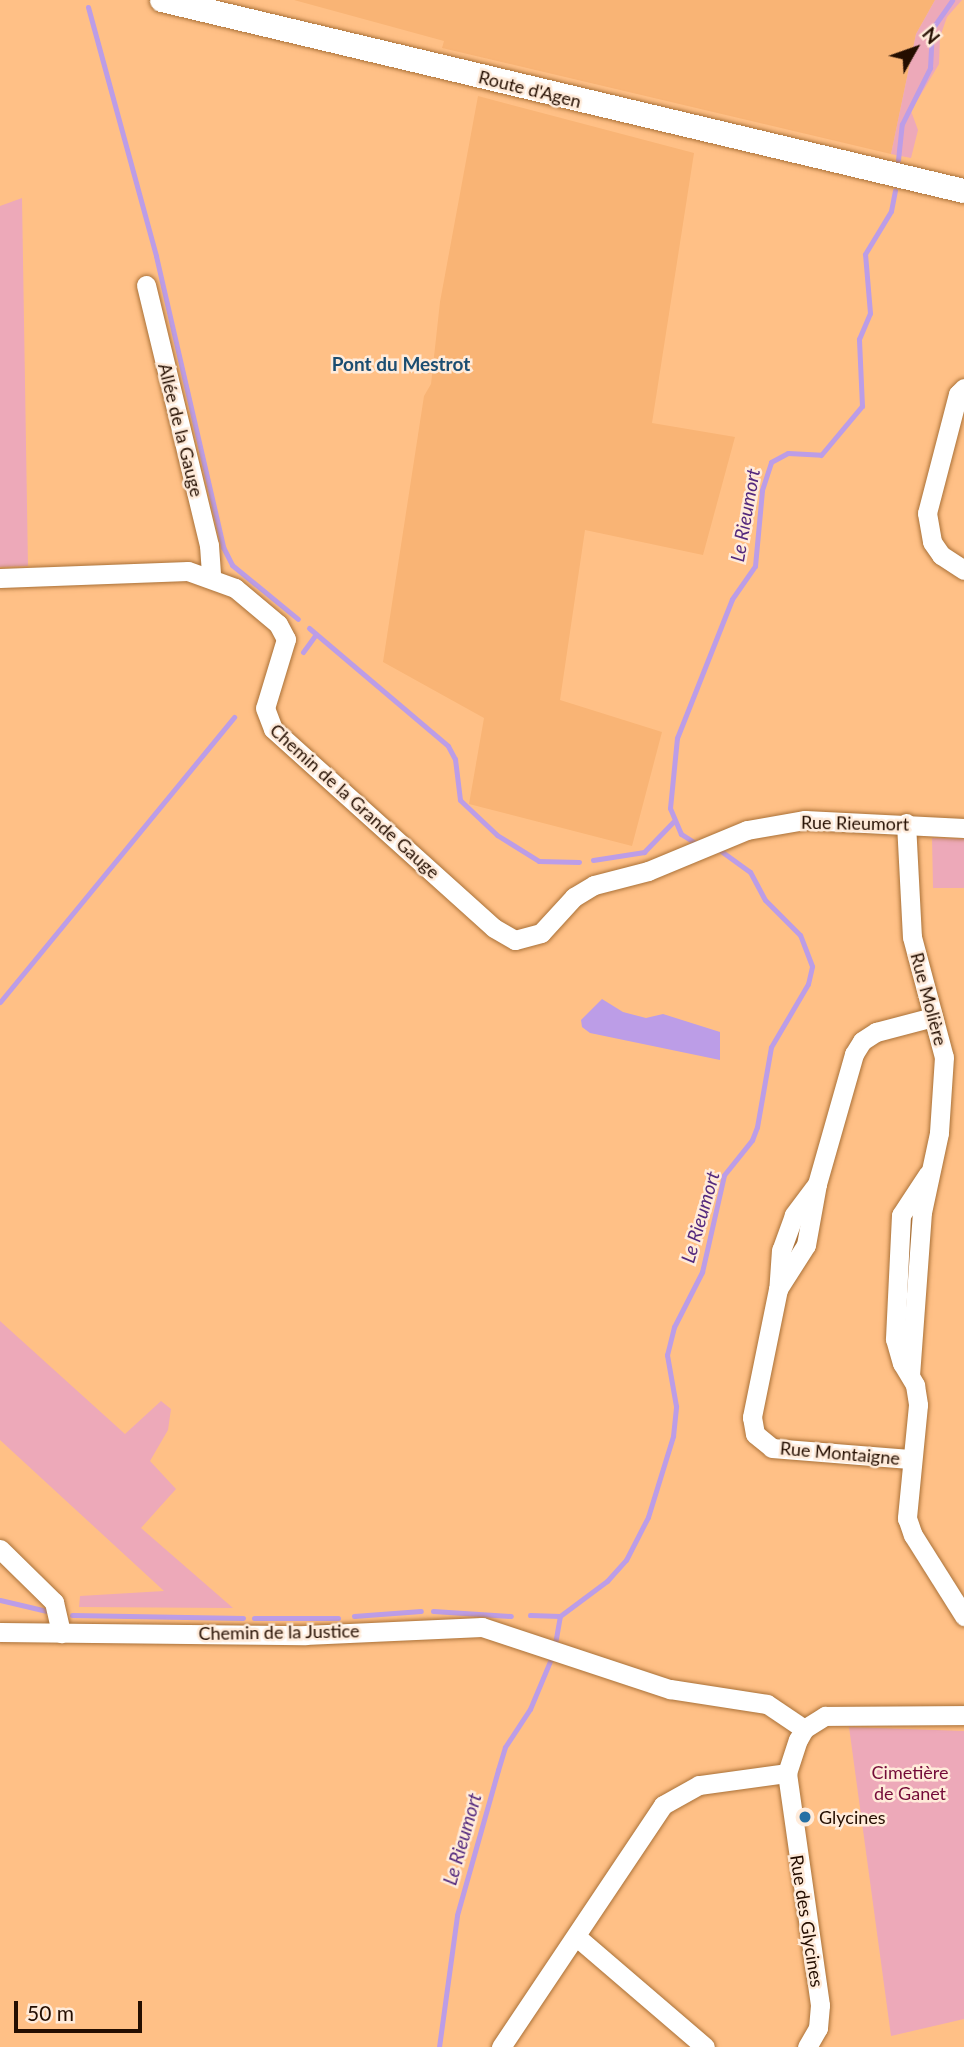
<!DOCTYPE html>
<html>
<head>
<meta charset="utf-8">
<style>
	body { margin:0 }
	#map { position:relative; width:964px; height:2047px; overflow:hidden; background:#ffc086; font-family:Lato,sans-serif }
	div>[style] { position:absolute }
	.built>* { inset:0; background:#f9b475 }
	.green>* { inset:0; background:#eda9b9 }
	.water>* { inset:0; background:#bc9de7 }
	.stream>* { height:5px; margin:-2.5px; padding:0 2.5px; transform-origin:2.5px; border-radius:2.5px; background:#bc9de7 }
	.roads { filter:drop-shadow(0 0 2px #aa7138) drop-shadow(0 0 2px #aa7138) }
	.minor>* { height:19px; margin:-9.5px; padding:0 9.5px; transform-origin:9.5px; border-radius:9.5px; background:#fff }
	.major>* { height:24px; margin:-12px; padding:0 12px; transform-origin:12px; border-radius:12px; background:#fff }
	.dots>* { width:19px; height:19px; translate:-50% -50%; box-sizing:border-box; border:4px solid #ffebda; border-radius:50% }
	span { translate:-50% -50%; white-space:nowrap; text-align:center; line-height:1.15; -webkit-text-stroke:5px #ffebda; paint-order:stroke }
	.street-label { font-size:18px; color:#240e00 }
	.park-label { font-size:18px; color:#740b38 }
	.poi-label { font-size:18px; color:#240e00 }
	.left { translate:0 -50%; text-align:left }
	.neighbourhood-label { font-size:19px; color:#1b4d71; font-weight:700 }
	.water-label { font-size:19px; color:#53287d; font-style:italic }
	.north { position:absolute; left:880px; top:14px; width:70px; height:70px; -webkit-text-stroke:5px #ffebda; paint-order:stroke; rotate:50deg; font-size:19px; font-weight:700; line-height:28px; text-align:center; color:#240e00 }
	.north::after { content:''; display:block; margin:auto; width:24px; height:32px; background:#240e00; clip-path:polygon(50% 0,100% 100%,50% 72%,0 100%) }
	.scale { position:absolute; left:14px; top:2001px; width:128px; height:32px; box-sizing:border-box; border:4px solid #240e00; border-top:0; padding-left:9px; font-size:21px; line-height:24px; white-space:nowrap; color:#240e00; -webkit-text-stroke:5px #ffebda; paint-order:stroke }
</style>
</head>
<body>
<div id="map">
	<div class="built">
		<i style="clip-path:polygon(294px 0,935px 0,916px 34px,891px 154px,442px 48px,444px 41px)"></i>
		<i style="clip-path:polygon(478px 96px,694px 153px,652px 423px,735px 437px,703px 555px,585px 530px,560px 700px,662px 732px,632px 846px,469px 804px,484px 718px,383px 662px,424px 396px,431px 384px,440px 302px)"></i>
	</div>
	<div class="green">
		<i style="clip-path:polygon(935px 0,962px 0,947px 17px,940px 37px,939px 64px,911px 111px,918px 130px,911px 158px,891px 154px,916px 34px)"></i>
		<i style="clip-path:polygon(22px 198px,28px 566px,0 567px,0 206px)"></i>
		<i style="clip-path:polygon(932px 838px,964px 839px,964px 888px,933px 888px)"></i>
		<i style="clip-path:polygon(0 1321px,125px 1434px,161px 1401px,171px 1409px,168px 1430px,150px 1461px,176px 1489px,141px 1528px,233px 1608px,79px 1607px,80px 1596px,164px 1591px,0 1440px)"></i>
		<i style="clip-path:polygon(849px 1727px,964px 1731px,964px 2019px,891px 2036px)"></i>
	</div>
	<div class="water">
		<i style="clip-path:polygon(602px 999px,623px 1012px,646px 1018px,663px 1014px,720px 1032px,720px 1060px,590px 1033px,582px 1027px,581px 1020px)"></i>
	</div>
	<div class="stream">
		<i style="left:88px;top:7px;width:258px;rotate:74.7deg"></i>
		<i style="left:156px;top:256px;width:299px;rotate:77deg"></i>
		<i style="left:223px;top:547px;width:20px;rotate:63deg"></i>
		<i style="left:232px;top:565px;width:85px;rotate:39.3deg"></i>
		<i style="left:898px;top:160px;width:36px;rotate:-84deg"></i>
		<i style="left:902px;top:124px;width:63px;rotate:-63.4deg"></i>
		<i style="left:930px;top:68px;width:39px;rotate:-87deg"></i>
		<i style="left:932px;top:29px;width:35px;rotate:-55deg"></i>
		<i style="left:309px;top:628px;width:182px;rotate:40.3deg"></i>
		<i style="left:448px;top:746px;width:15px;rotate:62deg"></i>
		<i style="left:455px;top:759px;width:41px;rotate:83deg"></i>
		<i style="left:460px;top:800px;width:51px;rotate:43.4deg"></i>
		<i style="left:497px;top:835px;width:49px;rotate:31.8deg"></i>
		<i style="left:539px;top:861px;width:40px;rotate:1.4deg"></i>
		<i style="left:303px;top:652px;width:22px;rotate:-54deg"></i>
		<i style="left:697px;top:844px;width:19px;rotate:-148deg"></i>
		<i style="left:681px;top:834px;width:28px;rotate:-113deg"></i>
		<i style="left:670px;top:808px;width:70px;rotate:-84.3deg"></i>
		<i style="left:677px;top:738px;width:149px;rotate:-68.4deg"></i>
		<i style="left:732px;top:599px;width:40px;rotate:-55.1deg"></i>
		<i style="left:755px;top:566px;width:76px;rotate:-84.7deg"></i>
		<i style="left:762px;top:490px;width:29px;rotate:-72deg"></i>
		<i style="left:771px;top:462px;width:19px;rotate:-28deg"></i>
		<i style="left:788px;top:453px;width:33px;rotate:3deg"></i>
		<i style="left:821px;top:455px;width:64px;rotate:-50.1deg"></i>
		<i style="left:862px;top:406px;width:67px;rotate:-92.6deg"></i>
		<i style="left:859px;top:339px;width:28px;rotate:-67deg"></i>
		<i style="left:870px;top:313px;width:59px;rotate:-94.8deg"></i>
		<i style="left:865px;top:254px;width:50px;rotate:-58.8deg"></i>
		<i style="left:891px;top:211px;width:21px;rotate:-79deg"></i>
		<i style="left:593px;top:860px;width:52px;rotate:-8.9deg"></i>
		<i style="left:644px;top:852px;width:42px;rotate:-46deg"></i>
		<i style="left:0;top:1002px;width:369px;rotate:-50.6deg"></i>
		<i style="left:0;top:1600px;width:48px;rotate:13.2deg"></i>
		<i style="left:433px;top:1611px;width:78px;rotate:3.7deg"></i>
		<i style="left:72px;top:1615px;width:171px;rotate:1deg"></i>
		<i style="left:530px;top:1615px;width:30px;rotate:2deg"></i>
		<i style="left:354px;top:1616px;width:67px;rotate:-4.3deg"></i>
		<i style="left:254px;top:1618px;width:84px"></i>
		<i style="left:555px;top:1644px;width:28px;rotate:-80deg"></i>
		<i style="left:560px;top:1616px;width:59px;rotate:-36.7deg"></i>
		<i style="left:607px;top:1581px;width:28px;rotate:-48deg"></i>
		<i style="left:626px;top:1560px;width:48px;rotate:-62.9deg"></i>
		<i style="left:648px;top:1517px;width:85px;rotate:-72.8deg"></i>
		<i style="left:673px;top:1436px;width:30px;rotate:-84deg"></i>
		<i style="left:676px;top:1406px;width:52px;rotate:-100deg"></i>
		<i style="left:667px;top:1355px;width:29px;rotate:-76deg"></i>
		<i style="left:674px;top:1327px;width:62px;rotate:-63deg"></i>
		<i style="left:702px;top:1272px;width:99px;rotate:-77.2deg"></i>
		<i style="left:724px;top:1175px;width:45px;rotate:-51.3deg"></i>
		<i style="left:752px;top:1140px;width:14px;rotate:-69deg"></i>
		<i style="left:757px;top:1127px;width:81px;rotate:-80.1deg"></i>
		<i style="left:771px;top:1047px;width:73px;rotate:-59.6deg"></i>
		<i style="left:808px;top:984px;width:18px;rotate:-77deg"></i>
		<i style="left:812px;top:966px;width:33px;rotate:-111deg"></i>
		<i style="left:800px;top:935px;width:49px;rotate:-135deg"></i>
		<i style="left:765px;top:900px;width:32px;rotate:-118deg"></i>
		<i style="left:750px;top:872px;width:41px;rotate:-144deg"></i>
		<i style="left:439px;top:2047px;width:133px;rotate:-82.2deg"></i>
		<i style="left:457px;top:1915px;width:151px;rotate:-74.2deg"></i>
		<i style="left:498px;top:1770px;width:24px;rotate:-73deg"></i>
		<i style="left:505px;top:1747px;width:45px;rotate:-56.7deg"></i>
		<i style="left:530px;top:1709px;width:60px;rotate:-67.3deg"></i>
	</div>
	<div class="roads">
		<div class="minor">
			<i style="left:146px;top:285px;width:268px;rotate:76.4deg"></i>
			<i style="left:209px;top:545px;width:31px;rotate:86deg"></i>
			<i style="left:964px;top:388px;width:8px;rotate:135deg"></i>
			<i style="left:958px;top:394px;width:123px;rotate:104.6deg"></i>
			<i style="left:927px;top:513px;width:29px;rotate:80deg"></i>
			<i style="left:932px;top:542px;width:16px;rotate:55deg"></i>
			<i style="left:941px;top:555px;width:27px;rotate:33deg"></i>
			<i style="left:0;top:578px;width:188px;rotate:-2.1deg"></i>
			<i style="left:188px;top:571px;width:50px;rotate:19.9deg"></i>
			<i style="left:235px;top:588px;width:56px;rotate:39.9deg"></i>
			<i style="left:278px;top:624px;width:17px;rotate:62deg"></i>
			<i style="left:286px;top:639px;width:72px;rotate:106.9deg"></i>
			<i style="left:265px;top:708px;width:22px;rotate:69deg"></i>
			<i style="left:273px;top:729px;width:297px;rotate:42deg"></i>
			<i style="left:494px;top:928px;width:24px;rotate:30deg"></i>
			<i style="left:515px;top:940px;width:27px;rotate:-15deg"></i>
			<i style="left:541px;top:933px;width:49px;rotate:-47.5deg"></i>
			<i style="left:574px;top:897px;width:23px;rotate:-31deg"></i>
			<i style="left:594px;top:885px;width:56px;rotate:-14.5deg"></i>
			<i style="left:648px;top:871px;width:107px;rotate:-22.5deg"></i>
			<i style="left:747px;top:830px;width:59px;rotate:-9.8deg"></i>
			<i style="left:805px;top:820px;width:159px;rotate:2.9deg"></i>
			<i style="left:906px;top:823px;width:114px;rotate:87deg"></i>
			<i style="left:912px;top:937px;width:124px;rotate:75.1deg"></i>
			<i style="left:944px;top:1057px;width:76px;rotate:93.8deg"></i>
			<i style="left:939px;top:1133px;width:81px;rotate:102.1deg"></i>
			<i style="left:922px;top:1212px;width:163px;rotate:94.2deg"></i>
			<i style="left:928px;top:1174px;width:49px;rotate:123.4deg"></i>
			<i style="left:901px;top:1215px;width:124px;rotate:92.8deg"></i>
			<i style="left:895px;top:1339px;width:25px;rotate:74deg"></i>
			<i style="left:902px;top:1363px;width:26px;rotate:59deg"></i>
			<i style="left:915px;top:1385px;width:20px;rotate:81deg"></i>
			<i style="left:918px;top:1405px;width:114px;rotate:95.6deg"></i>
			<i style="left:907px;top:1518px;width:18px;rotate:71deg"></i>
			<i style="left:913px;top:1535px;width:96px;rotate:57.8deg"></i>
			<i style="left:817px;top:1184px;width:39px;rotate:127deg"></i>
			<i style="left:794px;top:1215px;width:37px;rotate:110deg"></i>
			<i style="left:781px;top:1250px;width:39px;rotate:94deg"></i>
			<i style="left:778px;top:1289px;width:131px;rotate:101.5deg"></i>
			<i style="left:752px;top:1417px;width:17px;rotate:80deg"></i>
			<i style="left:755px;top:1434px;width:22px;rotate:39deg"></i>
			<i style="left:772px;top:1448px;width:138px;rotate:4.6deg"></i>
			<i style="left:778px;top:1289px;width:52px;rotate:-57.5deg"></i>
			<i style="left:806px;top:1245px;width:62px;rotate:-79.8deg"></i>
			<i style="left:817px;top:1184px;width:135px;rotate:-74.1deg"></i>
			<i style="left:854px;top:1054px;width:15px;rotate:-58deg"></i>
			<i style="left:862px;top:1041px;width:17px;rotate:-33deg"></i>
			<i style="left:876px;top:1032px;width:59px;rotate:-14.7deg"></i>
			<i style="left:0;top:1549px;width:76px;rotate:44.5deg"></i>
			<i style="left:54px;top:1602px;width:32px;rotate:77deg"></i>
			<i style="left:0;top:1632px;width:305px;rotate:0.6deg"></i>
			<i style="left:305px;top:1635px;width:177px;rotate:-2.6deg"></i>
			<i style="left:482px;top:1627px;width:198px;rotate:18.3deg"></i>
			<i style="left:670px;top:1689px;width:98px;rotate:8.8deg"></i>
			<i style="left:767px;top:1704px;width:45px;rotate:34deg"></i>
			<i style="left:578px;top:1938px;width:167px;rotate:40.6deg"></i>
			<i style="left:501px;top:2047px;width:291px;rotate:-56.2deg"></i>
			<i style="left:663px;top:1805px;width:41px;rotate:-29.1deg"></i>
			<i style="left:699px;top:1785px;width:89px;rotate:-7.8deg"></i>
			<i style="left:807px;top:2047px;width:22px;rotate:-60deg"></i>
			<i style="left:818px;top:2028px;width:23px;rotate:-85deg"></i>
			<i style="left:820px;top:2005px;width:234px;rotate:-98.1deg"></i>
			<i style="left:787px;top:1773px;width:35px;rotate:-72deg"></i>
			<i style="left:798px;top:1740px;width:13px;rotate:-61deg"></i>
			<i style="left:804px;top:1729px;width:25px;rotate:-32deg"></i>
			<i style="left:825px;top:1716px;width:139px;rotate:-0.4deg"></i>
		</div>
		<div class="major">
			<i style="left:162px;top:0;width:824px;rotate:13.4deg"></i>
		</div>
	</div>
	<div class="dots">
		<i style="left:805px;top:1817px;background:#2670a4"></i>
	</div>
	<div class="street-label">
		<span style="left:530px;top:89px;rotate:14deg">Route d'Agen</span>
		<span style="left:181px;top:430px;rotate:76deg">Allée de la Gauge</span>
		<span style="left:355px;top:801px;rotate:42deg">Chemin de la Grande Gauge</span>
		<span style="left:855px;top:823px;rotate:1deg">Rue Rieumort</span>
		<span style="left:929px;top:999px;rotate:75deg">Rue Molière</span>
		<span style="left:840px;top:1453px;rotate:5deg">Rue Montaigne</span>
		<span style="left:279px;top:1632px;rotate:-1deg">Chemin de la Justice</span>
		<span style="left:807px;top:1921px;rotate:81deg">Rue des Glycines</span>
	</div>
	<div class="park-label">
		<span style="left:910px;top:1783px">Cimetière<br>de Ganet</span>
	</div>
	<div class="poi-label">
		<span class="left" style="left:819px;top:1817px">Glycines</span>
	</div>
	<div class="neighbourhood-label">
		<span style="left:401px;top:364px">Pont du Mestrot</span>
	</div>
	<div class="water-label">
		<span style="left:745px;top:515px;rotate:-80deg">Le Rieumort</span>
		<span style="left:700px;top:1217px;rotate:-74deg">Le Rieumort</span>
		<span style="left:462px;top:1839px;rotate:-74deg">Le Rieumort</span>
	</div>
	<div class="north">N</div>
	<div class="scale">50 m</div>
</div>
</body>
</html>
